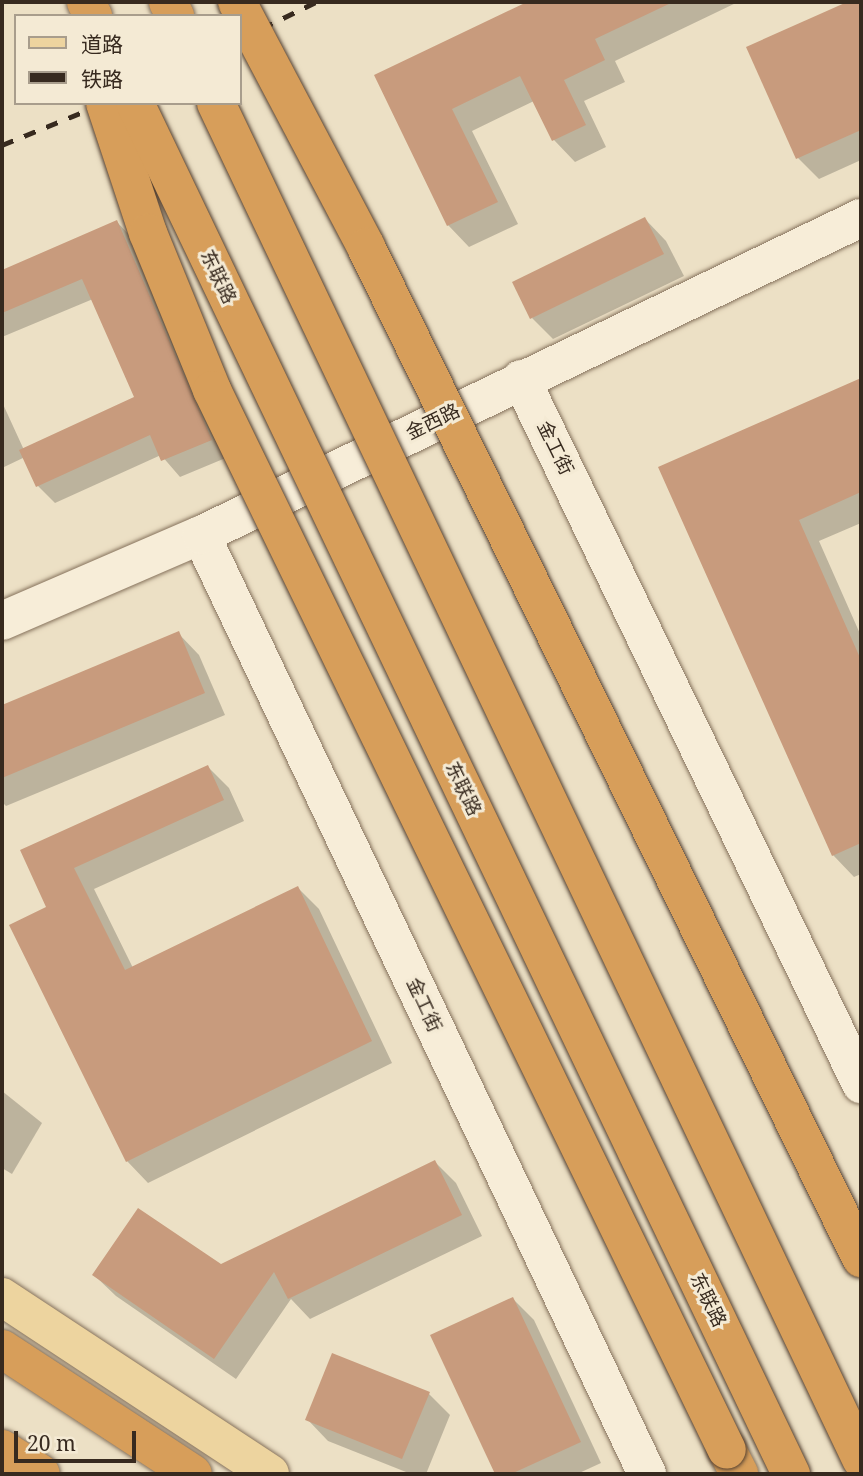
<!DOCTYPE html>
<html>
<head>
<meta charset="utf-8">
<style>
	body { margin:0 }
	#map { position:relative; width:863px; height:1476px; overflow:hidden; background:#ece0c5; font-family:"Noto Serif","Noto Sans SC",serif }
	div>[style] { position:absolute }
	.shadow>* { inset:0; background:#0003 }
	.building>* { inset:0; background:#c89b7d }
	.roads { filter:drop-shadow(0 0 2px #86725c) drop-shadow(0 0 2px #86725c) }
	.minor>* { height:38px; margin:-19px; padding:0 19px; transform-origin:19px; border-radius:19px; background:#f7edd8 }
	.major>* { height:38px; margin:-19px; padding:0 19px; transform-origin:19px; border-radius:19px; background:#edd49f }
	.highway>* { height:38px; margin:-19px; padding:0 19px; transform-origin:19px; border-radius:19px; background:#d79e5a }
	.rail>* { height:5px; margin-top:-2.5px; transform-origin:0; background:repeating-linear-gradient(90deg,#372a1f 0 12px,transparent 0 24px) }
	.bridges { filter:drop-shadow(0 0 2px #544030) drop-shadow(0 0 2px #544030) }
	.highway-bridge>* { height:38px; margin:-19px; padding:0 19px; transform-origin:19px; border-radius:19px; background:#d79e5a }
	span { translate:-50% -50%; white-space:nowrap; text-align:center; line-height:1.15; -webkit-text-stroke:6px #f4ead4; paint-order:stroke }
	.street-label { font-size:19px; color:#372a1f }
	.frame { position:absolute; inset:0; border:4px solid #372a1f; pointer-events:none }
	.legend { position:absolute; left:14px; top:14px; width:228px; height:91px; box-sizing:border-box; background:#f4ead4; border:2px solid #a89d8c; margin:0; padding:9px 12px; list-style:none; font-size:21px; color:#372a1f }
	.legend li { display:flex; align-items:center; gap:14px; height:35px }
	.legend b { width:35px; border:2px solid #a89d8c }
	.scale { position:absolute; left:14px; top:1431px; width:122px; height:32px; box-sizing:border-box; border:4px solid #372a1f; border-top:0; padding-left:9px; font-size:21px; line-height:24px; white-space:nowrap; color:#372a1f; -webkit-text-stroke:5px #f4ead4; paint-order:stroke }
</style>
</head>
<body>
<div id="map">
	<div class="shadow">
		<i style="clip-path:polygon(531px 2px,738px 2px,615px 61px,625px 82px,584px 101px,606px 147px,575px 162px,554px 140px,534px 101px,472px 131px,518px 224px,469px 247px,448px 225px,376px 76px)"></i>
		<i style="clip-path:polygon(852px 2px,861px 2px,861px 160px,819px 179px,798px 158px,748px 48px)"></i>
		<i style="clip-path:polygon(645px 219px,666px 241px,684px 276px,553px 339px,532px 318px)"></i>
		<i style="clip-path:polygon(117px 222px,134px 240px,228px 457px,180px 477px,161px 455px,55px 503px,38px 486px,25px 457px,2px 468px,2px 402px,24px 450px,136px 398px,93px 299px,2px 337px,2px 272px)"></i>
		<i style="clip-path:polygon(861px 380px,861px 523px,819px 541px,861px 636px,861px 874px,854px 877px,833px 855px,661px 468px)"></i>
		<i style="clip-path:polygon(178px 633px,199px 655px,225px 715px,6px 806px,2px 802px,2px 707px)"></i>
		<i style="clip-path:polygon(208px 767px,229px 788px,244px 821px,94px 889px,133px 968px,298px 888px,319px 909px,392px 1063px,148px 1183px,127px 1161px,48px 908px,22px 851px)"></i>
		<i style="clip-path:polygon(2px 1091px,42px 1123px,12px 1174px,2px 1168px)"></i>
		<i style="clip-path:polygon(435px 1162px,456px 1183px,482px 1236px,310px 1319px,291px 1299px,236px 1379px,116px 1296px,94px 1275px,221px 1266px)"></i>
		<i style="clip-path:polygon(513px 1299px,534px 1320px,601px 1463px,577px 1474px,497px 1474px,433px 1336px)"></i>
		<i style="clip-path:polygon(429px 1394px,450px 1415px,426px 1474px,411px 1474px,328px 1441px,307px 1419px)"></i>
	</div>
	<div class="building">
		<i style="clip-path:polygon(527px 2px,673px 2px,595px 39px,605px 60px,564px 80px,586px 125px,552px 141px,520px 76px,452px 109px,498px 202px,447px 226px,374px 75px)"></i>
		<i style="clip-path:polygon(847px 2px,861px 2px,861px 130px,796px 159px,746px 47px)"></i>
		<i style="clip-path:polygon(645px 217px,664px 254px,530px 319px,512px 282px)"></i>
		<i style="clip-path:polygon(117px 220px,212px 440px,161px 461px,150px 435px,36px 487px,19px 450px,134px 397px,82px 279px,2px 313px,2px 270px)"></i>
		<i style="clip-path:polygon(861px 378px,861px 492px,799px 520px,861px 660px,861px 843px,832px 856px,658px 467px)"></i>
		<i style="clip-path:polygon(179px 631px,205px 693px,2px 778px,2px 705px)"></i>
		<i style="clip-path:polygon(208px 765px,224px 800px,74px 868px,125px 970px,298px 886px,372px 1041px,126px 1162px,9px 925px,46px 907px,20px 850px)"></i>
		<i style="clip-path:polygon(435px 1160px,462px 1215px,288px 1299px,274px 1272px,214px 1359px,92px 1275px,138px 1208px,221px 1264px)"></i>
		<i style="clip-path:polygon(513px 1297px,581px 1442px,511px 1474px,495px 1474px,430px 1335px)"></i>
		<i style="clip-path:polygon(332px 1353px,430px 1392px,402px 1459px,305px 1420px)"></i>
	</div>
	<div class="roads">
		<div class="minor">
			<i style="left:521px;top:379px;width:783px;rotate:64.25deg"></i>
			<i style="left:201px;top:535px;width:1040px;rotate:64.59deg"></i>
			<i style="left:2px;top:621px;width:217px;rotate:-23.4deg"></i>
			<i style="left:201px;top:535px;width:732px;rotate:-25.66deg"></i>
		</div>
		<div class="major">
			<i style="left:2px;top:1297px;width:321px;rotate:33.4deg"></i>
		</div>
		<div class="highway">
			<i style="left:86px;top:2px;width:16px;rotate:63deg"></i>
			<i style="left:168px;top:2px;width:16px;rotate:63deg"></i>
			<i style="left:2px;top:1349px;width:228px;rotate:33.2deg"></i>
			<i style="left:2px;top:1449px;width:46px;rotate:32.7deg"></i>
			<i style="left:727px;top:1450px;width:27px;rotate:63deg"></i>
		</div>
	</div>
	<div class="rail">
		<i style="left:240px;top:39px;width:85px;rotate:-26deg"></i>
		<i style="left:2px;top:145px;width:111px;rotate:-22.2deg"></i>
	</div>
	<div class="bridges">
		<div class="highway-bridge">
			<i style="left:237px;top:2px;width:277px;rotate:62.2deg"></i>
			<i style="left:366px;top:247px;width:1126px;rotate:63.91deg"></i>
			<i style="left:105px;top:103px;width:137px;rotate:71.7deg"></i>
			<i style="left:148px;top:233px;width:170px;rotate:67.8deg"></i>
			<i style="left:212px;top:390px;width:1178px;rotate:64.09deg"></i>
			<i style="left:135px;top:103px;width:1520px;rotate:64.43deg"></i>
			<i style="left:216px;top:103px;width:1502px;rotate:64.56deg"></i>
		</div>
	</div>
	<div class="street-label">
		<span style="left:218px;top:277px;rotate:64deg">东联路</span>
		<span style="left:433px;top:422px;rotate:-26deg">金西路</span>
		<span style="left:555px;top:448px;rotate:64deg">金工街</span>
		<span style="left:463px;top:789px;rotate:64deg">东联路</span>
		<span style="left:424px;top:1005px;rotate:65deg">金工街</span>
		<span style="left:708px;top:1300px;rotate:64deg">东联路</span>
	</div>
	<div class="frame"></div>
	<ul class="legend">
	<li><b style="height:9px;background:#edd49f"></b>道路</li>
	<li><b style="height:9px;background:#372a1f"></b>铁路</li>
	</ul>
	<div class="scale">20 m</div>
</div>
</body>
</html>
